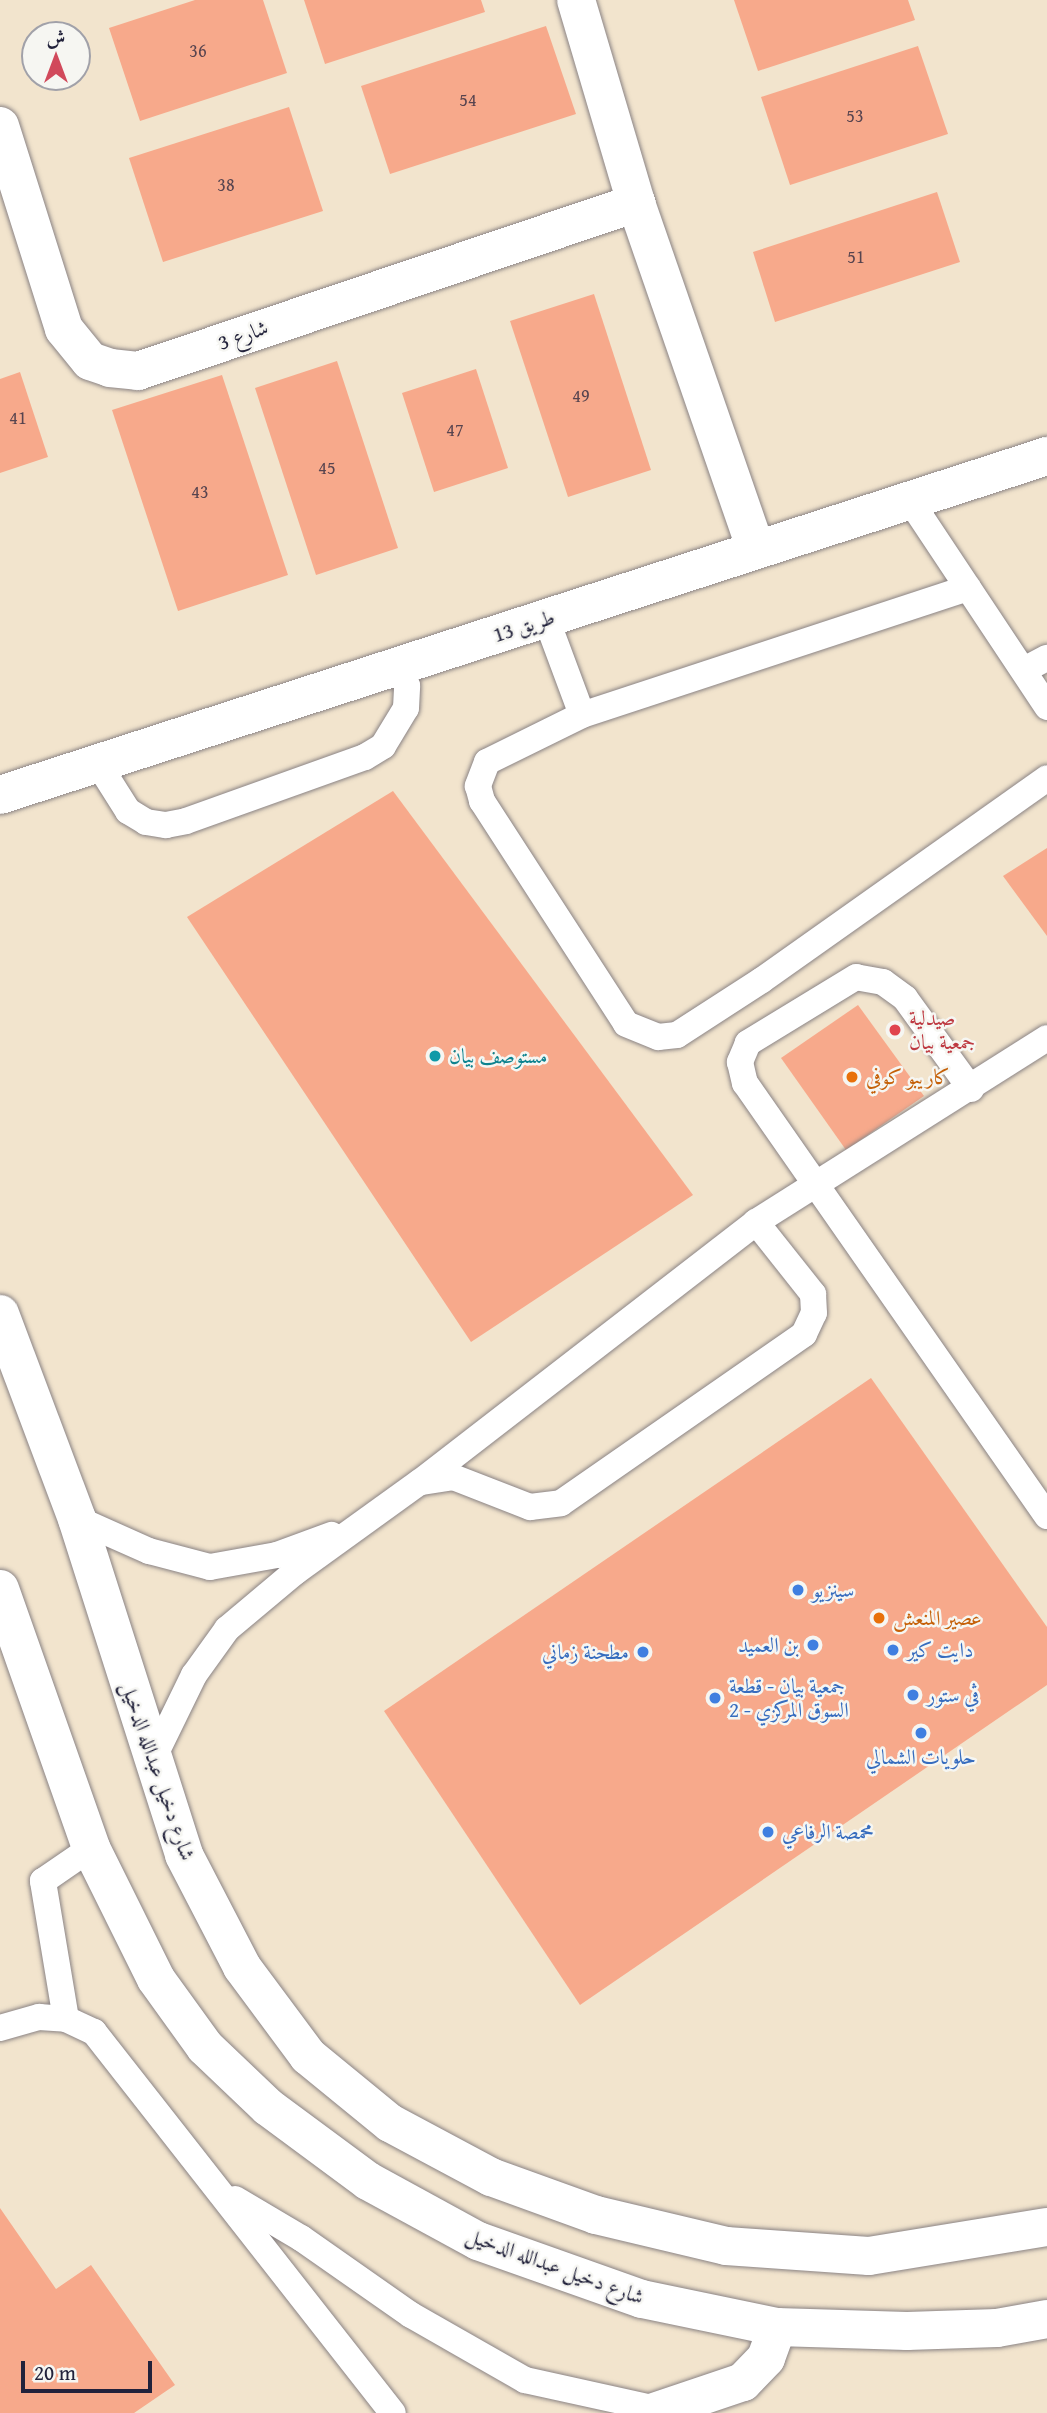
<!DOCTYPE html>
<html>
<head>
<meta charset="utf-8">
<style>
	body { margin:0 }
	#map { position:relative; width:1047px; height:2413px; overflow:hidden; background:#f2e4cd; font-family:"Gentium Book Plus",Amiri,serif }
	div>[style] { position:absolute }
	.building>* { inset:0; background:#f7a98b }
	.roads { filter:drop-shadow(0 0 2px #8a8384) drop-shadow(0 0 2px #8a8384) }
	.service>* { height:26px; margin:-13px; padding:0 13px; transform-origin:13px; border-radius:13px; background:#fff }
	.minor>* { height:38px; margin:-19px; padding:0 19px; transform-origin:19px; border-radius:19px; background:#fff }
	.tertiary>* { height:38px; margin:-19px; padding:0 19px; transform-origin:19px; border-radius:19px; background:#fff }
	.dots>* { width:19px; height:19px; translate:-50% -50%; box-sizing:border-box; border:4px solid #f6f6f2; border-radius:50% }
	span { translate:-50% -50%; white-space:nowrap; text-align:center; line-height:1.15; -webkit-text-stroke:5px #f6f6f2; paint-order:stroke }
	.number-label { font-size:18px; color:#57444f }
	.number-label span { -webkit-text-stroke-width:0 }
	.street-label { font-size:21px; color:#22223b }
	.health-label { font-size:21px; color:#be3a42 }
	.left { translate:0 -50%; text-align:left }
	.culture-label { font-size:21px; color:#0d838f }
	.food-label { font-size:21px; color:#c56008 }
	.shop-label { font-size:21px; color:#366cbe }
	.right { translate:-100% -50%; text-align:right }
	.north { position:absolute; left:21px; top:21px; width:70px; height:70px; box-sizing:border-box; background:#f6f6f2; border:2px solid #a1a1a9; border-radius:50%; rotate:0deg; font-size:19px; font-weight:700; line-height:28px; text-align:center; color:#22223b }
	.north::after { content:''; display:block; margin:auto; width:24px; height:32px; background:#d1495b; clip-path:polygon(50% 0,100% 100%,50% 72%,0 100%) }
	.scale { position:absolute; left:21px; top:2361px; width:131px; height:32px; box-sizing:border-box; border:4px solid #22223b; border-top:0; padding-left:9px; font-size:21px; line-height:24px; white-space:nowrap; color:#22223b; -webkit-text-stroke:5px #f6f6f2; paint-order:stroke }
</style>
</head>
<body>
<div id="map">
	<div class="building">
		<i style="clip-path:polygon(195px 0,263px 0,287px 73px,140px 121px,109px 28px)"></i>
		<i style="clip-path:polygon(304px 0,481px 0,485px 12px,325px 64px)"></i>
		<i style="clip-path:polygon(734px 0,908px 0,915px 20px,758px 71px)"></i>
		<i style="clip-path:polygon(546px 26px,576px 114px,390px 174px,361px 86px)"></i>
		<i style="clip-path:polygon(918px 46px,948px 134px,790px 185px,761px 97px)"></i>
		<i style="clip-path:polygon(289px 107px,323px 211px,163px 262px,129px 158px)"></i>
		<i style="clip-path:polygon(937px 192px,960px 262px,775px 322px,753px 252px)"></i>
		<i style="clip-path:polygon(594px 294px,651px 470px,568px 497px,510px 321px)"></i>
		<i style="clip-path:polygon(337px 361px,398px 548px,316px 575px,255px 388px)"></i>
		<i style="clip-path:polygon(476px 369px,508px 468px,434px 492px,402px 393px)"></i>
		<i style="clip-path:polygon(20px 372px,48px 457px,0 473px,0 379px)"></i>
		<i style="clip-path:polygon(222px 375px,288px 575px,178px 611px,112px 410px)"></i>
		<i style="clip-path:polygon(393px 791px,693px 1195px,471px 1342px,187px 917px)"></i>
		<i style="clip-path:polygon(1047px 848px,1047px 936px,1003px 876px)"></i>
		<i style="clip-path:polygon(858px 1005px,924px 1096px,846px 1150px,781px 1058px)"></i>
		<i style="clip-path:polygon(871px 1378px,1047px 1627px,1047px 1685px,580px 2005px,384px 1711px)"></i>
		<i style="clip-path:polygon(0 2208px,56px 2289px,91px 2265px,175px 2385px,134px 2413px,0 2413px)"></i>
	</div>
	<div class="roads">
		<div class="service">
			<i style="left:911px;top:502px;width:246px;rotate:56.4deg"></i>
			<i style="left:968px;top:588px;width:406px;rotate:161.8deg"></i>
			<i style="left:582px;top:715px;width:106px;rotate:153.7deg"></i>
			<i style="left:487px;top:762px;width:26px;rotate:111deg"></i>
			<i style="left:478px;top:786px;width:16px;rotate:75deg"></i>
			<i style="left:482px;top:801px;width:265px;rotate:57.1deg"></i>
			<i style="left:626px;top:1024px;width:35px;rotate:22deg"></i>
			<i style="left:658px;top:1037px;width:19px;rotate:-6deg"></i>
			<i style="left:677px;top:1035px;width:101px;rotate:-32.9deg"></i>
			<i style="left:762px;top:980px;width:349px;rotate:-35.3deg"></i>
			<i style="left:546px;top:618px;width:103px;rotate:69.6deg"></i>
			<i style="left:1024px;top:670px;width:26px;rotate:-28deg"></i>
			<i style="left:97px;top:762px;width:58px;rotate:57.7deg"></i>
			<i style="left:128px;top:811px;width:21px;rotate:31deg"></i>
			<i style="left:146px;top:822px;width:20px;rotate:9deg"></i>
			<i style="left:166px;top:825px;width:20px;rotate:-11deg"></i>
			<i style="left:186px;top:821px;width:190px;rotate:-19.7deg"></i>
			<i style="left:365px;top:757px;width:21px;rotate:-31deg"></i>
			<i style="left:383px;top:746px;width:44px;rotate:-58.8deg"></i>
			<i style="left:406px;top:708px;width:22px;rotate:-87deg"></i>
			<i style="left:407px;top:686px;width:22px;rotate:-106deg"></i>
			<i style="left:971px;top:1089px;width:112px;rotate:-126deg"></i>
			<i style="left:905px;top:998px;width:27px;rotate:-144deg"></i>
			<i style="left:883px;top:982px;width:27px;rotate:-170deg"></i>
			<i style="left:856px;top:977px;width:127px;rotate:148.6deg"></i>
			<i style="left:748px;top:1043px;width:21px;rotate:113deg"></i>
			<i style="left:740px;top:1062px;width:22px;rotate:77deg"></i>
			<i style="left:745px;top:1083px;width:528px;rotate:55.11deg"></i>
			<i style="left:422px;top:1482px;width:31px;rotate:-9deg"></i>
			<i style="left:453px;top:1477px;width:83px;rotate:21.3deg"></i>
			<i style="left:530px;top:1507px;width:31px;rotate:-7deg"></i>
			<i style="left:561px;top:1503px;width:296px;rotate:-34.8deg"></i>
			<i style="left:804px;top:1334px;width:23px;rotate:-65deg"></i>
			<i style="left:814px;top:1313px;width:19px;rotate:-93deg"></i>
			<i style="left:813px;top:1294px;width:92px;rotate:-128.4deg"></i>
			<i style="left:77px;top:1519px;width:79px;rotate:24deg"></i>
			<i style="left:149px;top:1551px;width:63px;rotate:14.7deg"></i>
			<i style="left:210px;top:1567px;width:68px;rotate:-10.2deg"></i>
			<i style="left:277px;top:1555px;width:58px;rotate:-20.3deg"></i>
			<i style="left:152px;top:1761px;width:96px;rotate:-64deg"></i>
			<i style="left:194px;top:1675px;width:57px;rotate:-54.3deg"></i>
			<i style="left:227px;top:1629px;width:89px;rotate:-40deg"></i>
			<i style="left:295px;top:1572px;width:154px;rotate:-35.8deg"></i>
			<i style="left:420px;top:1482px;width:425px;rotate:-37.7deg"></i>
			<i style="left:756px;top:1222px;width:344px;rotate:-32.3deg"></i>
			<i style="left:66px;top:2019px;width:140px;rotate:-99.5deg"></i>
			<i style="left:43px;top:1881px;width:58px;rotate:-34.5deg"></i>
			<i style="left:0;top:2028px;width:41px;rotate:-15.8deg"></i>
			<i style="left:39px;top:2017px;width:27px;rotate:4deg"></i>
			<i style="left:66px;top:2019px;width:31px;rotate:25deg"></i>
			<i style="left:94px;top:2032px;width:484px;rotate:51.9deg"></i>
			<i style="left:235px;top:2199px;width:77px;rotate:30.6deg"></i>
			<i style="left:301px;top:2238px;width:134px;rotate:35deg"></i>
			<i style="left:411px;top:2315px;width:131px;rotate:29.7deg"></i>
			<i style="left:525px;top:2380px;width:139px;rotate:12.4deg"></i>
		</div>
		<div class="minor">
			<i style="left:576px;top:0;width:212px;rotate:73.5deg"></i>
			<i style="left:636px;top:203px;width:367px;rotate:70.9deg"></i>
			<i style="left:0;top:126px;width:213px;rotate:72.5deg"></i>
			<i style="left:64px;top:329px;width:41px;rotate:50.9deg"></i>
			<i style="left:90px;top:361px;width:21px;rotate:19deg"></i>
			<i style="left:110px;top:368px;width:28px;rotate:6deg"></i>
			<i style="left:138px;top:371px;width:526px;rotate:-18.64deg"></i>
			<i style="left:0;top:795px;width:1101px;rotate:-17.94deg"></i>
			<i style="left:651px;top:2413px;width:97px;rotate:-18.6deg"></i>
			<i style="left:743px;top:2382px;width:33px;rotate:-46deg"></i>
			<i style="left:766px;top:2358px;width:33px;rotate:-70deg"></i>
		</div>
		<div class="tertiary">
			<i style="left:0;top:1314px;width:219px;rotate:69.4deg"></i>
			<i style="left:77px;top:1519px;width:353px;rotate:72.3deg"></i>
			<i style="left:184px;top:1855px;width:126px;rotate:62.6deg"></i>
			<i style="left:242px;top:1967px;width:111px;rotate:53.4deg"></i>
			<i style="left:308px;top:2056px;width:106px;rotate:39.3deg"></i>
			<i style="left:390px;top:2123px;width:115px;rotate:28.1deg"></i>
			<i style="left:491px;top:2177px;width:112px;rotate:19.9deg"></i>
			<i style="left:596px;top:2215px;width:134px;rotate:13.4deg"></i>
			<i style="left:726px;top:2246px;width:143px;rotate:4deg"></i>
			<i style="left:869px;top:2256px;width:180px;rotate:-9.3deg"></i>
			<i style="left:0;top:1589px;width:275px;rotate:70.6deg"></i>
			<i style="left:91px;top:1848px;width:146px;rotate:63.6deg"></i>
			<i style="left:156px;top:1979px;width:84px;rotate:54.2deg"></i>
			<i style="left:205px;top:2047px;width:87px;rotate:43.6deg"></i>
			<i style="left:268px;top:2107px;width:124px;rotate:36.5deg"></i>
			<i style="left:368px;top:2181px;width:125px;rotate:28.6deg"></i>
			<i style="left:478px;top:2241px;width:174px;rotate:19.5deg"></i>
			<i style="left:642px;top:2299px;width:138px;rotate:11.7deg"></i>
			<i style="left:777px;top:2327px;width:130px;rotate:1.8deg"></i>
			<i style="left:907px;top:2331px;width:90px;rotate:-1.9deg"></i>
			<i style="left:997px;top:2328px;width:51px;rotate:-10.2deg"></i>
		</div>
	</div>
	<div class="dots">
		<i style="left:895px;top:1030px;background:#e0444e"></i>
		<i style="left:435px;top:1056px;background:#0f9aa8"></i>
		<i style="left:852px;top:1077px;background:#e8710a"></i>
		<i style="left:798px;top:1590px;background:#3f7fe0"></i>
		<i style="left:879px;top:1618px;background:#e8710a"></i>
		<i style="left:813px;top:1645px;background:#3f7fe0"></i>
		<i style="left:893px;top:1650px;background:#3f7fe0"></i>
		<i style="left:643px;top:1652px;background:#3f7fe0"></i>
		<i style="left:913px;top:1695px;background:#3f7fe0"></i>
		<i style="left:715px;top:1698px;background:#3f7fe0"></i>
		<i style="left:921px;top:1733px;background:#3f7fe0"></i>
		<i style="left:768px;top:1832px;background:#3f7fe0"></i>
	</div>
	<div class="number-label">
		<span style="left:198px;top:51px">36</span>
		<span style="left:468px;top:100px">54</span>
		<span style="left:855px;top:116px">53</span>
		<span style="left:226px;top:185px">38</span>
		<span style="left:856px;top:257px">51</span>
		<span style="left:581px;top:396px">49</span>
		<span style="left:18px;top:418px">41</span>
		<span style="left:455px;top:430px">47</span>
		<span style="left:327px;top:468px">45</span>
		<span style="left:200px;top:492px">43</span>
	</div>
	<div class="street-label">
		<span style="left:243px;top:335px;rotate:-19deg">شارع 3</span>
		<span style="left:524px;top:626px;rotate:-18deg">طريق 13</span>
		<span style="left:158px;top:1771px;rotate:71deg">شارع دخيل عبدالله الدخيل</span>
		<span style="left:555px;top:2266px;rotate:20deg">شارع دخيل عبدالله الدخيل</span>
	</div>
	<div class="health-label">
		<span class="left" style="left:909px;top:1030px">صيدلية<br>جمعية بيان</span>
	</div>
	<div class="culture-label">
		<span class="left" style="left:449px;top:1056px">مستوصف بيان</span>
	</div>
	<div class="food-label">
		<span class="left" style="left:866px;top:1077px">كاريبو كوفي</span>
		<span class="left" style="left:893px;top:1618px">عصير المنعش</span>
	</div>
	<div class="shop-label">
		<span class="left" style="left:812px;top:1590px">سينزيو</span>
		<span class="right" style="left:799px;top:1645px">بن العميد</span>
		<span class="left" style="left:907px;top:1650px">دايت كير</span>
		<span class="right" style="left:629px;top:1652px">مطحنة زماني</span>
		<span class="left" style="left:729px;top:1698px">جمعية بيان - قطعة<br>2 - السوق المركزي</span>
		<span class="left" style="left:927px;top:1695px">ڤي ستور</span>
		<span style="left:921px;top:1757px">حلويات الشمالي</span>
		<span class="left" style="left:782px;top:1832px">محمصة الرفاعي</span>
	</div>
	<div class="north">ش</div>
	<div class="scale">20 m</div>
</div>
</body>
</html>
